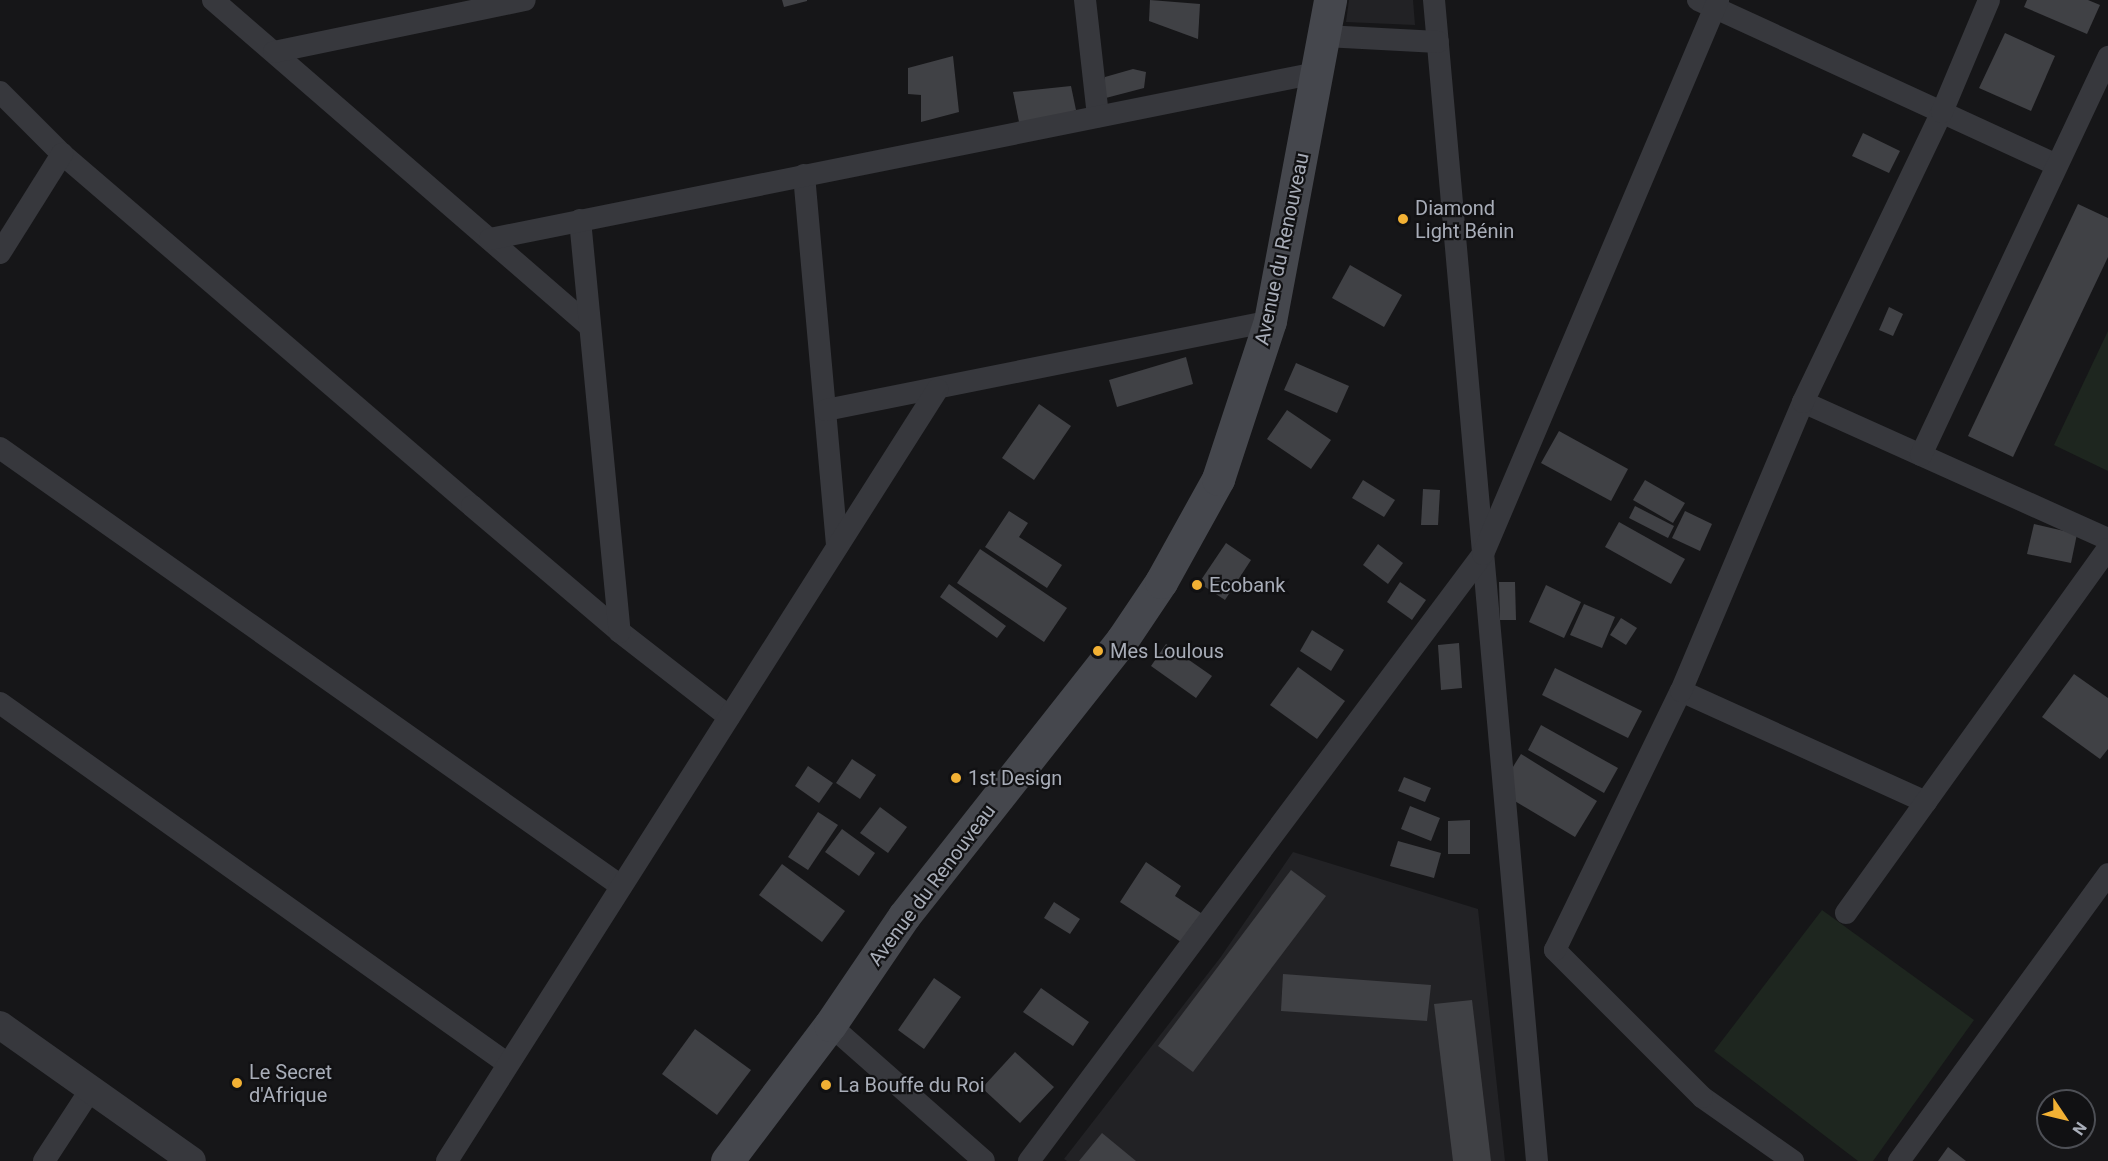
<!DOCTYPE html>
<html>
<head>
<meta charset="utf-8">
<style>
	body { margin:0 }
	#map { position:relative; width:2108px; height:1161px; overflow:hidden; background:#161618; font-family:Roboto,sans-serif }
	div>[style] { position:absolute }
	.built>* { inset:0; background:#222225 }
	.green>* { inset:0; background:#1e261f }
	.building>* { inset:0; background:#404145 }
	.minor>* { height:22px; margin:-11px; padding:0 11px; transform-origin:11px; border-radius:11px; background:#37383d }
	.tertiary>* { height:28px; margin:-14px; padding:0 14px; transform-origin:14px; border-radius:14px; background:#37383d }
	.secondary>* { height:33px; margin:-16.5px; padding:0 16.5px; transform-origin:16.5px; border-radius:16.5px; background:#45474d }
	.dots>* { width:16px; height:16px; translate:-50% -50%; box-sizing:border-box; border:3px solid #111113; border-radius:50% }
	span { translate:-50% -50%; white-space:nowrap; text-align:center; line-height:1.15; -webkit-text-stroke:4.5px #111113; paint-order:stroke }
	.poi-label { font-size:20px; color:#a8adb8 }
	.left { translate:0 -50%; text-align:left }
	.street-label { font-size:20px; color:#a8adb8 }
	.north { position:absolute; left:2036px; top:1089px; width:60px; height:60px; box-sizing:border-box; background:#111113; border:2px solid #4d4f55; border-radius:50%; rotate:125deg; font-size:16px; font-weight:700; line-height:24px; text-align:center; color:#a8adb8 }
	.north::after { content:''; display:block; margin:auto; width:21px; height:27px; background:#f2b134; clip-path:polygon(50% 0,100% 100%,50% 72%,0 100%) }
</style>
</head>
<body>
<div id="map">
	<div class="built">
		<i style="clip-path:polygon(1349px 0,1413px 0,1415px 25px,1346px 22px)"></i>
		<i style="clip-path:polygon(1293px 852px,1478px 909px,1505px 1161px,1067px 1161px,1064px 1159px,1220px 958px)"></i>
	</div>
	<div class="green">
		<i style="clip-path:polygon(2108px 331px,2108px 471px,2054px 445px)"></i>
		<i style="clip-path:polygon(1822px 910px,1974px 1020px,1873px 1161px,1858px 1161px,1714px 1051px)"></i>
	</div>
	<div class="building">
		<i style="clip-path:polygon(782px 0,807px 0,807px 1px,784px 7px)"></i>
		<i style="clip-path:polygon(1150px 0,1200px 4px,1198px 39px,1149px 21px)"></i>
		<i style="clip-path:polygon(2027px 0,2088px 0,2100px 5px,2087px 34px,2024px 7px)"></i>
		<i style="clip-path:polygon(2005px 33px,2055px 56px,2031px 111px,1979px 88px)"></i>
		<i style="clip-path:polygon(953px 56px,959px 112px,921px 122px,921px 95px,908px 94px,908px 68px)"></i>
		<i style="clip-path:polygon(1133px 69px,1146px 72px,1144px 88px,1102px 99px,1105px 77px)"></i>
		<i style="clip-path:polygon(1071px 86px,1076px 110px,1021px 132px,1013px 92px)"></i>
		<i style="clip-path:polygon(1863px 133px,1900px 151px,1889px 173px,1852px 156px)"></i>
		<i style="clip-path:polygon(2078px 204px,2108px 218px,2108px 257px,2013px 457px,1968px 436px)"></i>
		<i style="clip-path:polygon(1350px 265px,1402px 295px,1384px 327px,1332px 298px)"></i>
		<i style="clip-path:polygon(1889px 307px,1903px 314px,1893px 336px,1879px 330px)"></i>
		<i style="clip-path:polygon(1186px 357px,1193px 384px,1117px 407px,1109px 380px)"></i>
		<i style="clip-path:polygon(1296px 363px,1349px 386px,1337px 413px,1284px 390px)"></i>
		<i style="clip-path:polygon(1039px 404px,1071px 426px,1034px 480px,1002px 458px)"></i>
		<i style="clip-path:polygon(1287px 410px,1331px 440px,1311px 469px,1267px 439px)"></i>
		<i style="clip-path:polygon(1559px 431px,1628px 469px,1611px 501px,1541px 463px)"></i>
		<i style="clip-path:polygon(1363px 480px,1395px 500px,1384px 517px,1352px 498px)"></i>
		<i style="clip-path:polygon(1645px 480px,1685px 503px,1673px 523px,1633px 500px)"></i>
		<i style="clip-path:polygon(1423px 489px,1440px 490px,1438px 525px,1421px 525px)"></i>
		<i style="clip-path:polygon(1635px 506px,1674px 526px,1668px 538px,1629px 518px)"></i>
		<i style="clip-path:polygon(1009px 511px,1028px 523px,1019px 537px,1062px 565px,1047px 588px,985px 547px)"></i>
		<i style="clip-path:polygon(1685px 511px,1712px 524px,1700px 551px,1672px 538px)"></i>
		<i style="clip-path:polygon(1619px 522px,1685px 559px,1671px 584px,1605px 547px)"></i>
		<i style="clip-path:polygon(2034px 524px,2077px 534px,2071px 563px,2027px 554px)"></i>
		<i style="clip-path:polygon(1226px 543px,1251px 560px,1225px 600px,1199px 583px)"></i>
		<i style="clip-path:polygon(1378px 544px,1403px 563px,1388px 584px,1363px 565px)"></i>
		<i style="clip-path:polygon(980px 549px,1067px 608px,1044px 642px,957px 583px)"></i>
		<i style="clip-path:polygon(1400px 582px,1426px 600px,1412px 620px,1387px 602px)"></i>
		<i style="clip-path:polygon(1499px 582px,1515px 582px,1516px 620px,1500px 620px)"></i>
		<i style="clip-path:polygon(949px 584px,1006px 626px,997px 638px,940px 597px)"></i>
		<i style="clip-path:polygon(1546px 585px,1581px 602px,1564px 638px,1529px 622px)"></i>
		<i style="clip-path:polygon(1584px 604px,1615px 617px,1602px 648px,1570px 635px)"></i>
		<i style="clip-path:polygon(1621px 618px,1637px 628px,1626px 645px,1610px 635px)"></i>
		<i style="clip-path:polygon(1312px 630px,1344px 650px,1331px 671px,1300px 651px)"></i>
		<i style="clip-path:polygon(1459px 643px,1462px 688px,1441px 690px,1438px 645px)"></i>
		<i style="clip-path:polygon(1166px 644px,1212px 676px,1196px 698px,1151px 666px)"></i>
		<i style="clip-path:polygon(1298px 667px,1345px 701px,1317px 739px,1270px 705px)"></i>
		<i style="clip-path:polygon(1555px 668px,1642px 711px,1628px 738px,1542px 695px)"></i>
		<i style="clip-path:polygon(2074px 674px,2108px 698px,2108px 749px,2100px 759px,2042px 717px)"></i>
		<i style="clip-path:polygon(1541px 725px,1618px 768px,1604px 793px,1528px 750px)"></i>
		<i style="clip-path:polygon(1521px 754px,1597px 801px,1575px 837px,1498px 791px)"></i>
		<i style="clip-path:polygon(852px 759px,876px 775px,860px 799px,836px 783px)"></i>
		<i style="clip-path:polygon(808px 766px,833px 783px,819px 803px,795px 786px)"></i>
		<i style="clip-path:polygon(1404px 777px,1431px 788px,1425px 802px,1398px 791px)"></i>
		<i style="clip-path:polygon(1410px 806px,1440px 818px,1431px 841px,1401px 829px)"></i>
		<i style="clip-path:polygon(880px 807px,907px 827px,888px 853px,860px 833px)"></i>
		<i style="clip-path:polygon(818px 812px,838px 825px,808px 870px,788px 857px)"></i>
		<i style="clip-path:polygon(1470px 820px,1470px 854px,1448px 854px,1448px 821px)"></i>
		<i style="clip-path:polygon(842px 829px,875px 853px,859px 876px,825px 852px)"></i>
		<i style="clip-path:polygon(1398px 841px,1441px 853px,1434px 878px,1390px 866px)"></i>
		<i style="clip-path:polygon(1146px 862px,1181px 886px,1175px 896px,1204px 915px,1184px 944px,1120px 902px)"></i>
		<i style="clip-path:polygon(782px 864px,845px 911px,822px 942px,759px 895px)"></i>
		<i style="clip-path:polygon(1291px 870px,1326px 896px,1193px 1072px,1158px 1046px)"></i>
		<i style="clip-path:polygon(1054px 902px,1080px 919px,1070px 934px,1044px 918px)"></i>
		<i style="clip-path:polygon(1283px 974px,1431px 985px,1427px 1021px,1281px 1011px)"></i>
		<i style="clip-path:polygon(934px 978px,961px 997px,924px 1049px,898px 1030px)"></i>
		<i style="clip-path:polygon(1041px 988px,1089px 1022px,1073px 1046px,1023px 1012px)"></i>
		<i style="clip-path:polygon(1472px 1000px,1491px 1161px,1453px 1161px,1434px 1004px)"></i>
		<i style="clip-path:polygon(695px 1029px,751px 1070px,717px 1115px,662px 1074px)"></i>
		<i style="clip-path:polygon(1015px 1052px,1054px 1087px,1020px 1123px,982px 1088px)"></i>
		<i style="clip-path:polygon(1102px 1133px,1136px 1161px,1079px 1161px)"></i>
		<i style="clip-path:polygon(1948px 1147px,1966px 1161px,1938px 1161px)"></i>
	</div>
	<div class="minor">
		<i style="left:213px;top:0;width:498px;rotate:40.9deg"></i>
		<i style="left:1085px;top:0;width:117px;rotate:83.6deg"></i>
		<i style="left:1434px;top:0;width:1166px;rotate:84.93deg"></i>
		<i style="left:1698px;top:0;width:393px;rotate:24.7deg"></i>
		<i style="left:1325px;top:36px;width:113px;rotate:3deg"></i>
		<i style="left:274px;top:52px;width:256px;rotate:-11.7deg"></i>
		<i style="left:0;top:92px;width:88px;rotate:45deg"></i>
		<i style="left:62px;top:154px;width:540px;rotate:40.65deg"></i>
		<i style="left:472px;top:506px;width:194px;rotate:40.4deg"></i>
		<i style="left:620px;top:632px;width:138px;rotate:37.9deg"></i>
		<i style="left:804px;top:175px;width:373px;rotate:84.9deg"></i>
		<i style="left:580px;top:220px;width:414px;rotate:84.5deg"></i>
		<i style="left:490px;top:239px;width:843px;rotate:-11.36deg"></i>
		<i style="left:0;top:253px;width:117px;rotate:-57.9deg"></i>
		<i style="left:1803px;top:402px;width:334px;rotate:24.2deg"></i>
		<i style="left:826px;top:410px;width:453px;rotate:-11.3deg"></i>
		<i style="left:0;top:448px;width:760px;rotate:35.2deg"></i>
		<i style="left:1921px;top:455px;width:440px;rotate:-64.8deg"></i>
		<i style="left:1681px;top:691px;width:269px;rotate:24.4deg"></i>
		<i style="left:0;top:703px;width:623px;rotate:35.4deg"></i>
		<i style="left:1846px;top:913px;width:448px;rotate:-54.3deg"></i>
		<i style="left:830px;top:1025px;width:205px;rotate:41.4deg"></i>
		<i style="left:44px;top:1161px;width:86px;rotate:-56.9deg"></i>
		<i style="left:447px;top:1161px;width:914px;rotate:-57.56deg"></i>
		<i style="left:1029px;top:1161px;width:758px;rotate:-53.21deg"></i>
		<i style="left:1483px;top:554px;width:602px;rotate:-67.01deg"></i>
		<i style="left:1793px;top:1161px;width:111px;rotate:-144.9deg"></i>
		<i style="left:1702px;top:1097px;width:208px;rotate:-135deg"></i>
		<i style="left:1555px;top:950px;width:288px;rotate:-64.1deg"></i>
		<i style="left:1681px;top:691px;width:314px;rotate:-67.1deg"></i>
		<i style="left:1803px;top:402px;width:322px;rotate:-64.4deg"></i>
		<i style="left:1942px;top:112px;width:121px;rotate:-67.2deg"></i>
		<i style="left:1899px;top:1161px;width:355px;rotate:-53.9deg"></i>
	</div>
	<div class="tertiary">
		<i style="left:0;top:1025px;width:235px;rotate:35.3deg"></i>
	</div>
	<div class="secondary">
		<i style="left:727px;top:1161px;width:171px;rotate:-52.9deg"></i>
		<i style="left:830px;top:1025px;width:132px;rotate:-55.8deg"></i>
		<i style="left:904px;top:916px;width:352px;rotate:-51.7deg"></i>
		<i style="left:1122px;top:640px;width:70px;rotate:-56.1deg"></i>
		<i style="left:1161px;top:582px;width:118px;rotate:-61deg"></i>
		<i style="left:1218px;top:479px;width:166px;rotate:-71.8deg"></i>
		<i style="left:1270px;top:321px;width:327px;rotate:-79.4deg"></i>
	</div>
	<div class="dots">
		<i style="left:1403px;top:219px;background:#f2b134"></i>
		<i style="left:1197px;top:585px;background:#f2b134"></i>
		<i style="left:1098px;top:651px;background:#f2b134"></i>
		<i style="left:956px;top:778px;background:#f2b134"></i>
		<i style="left:237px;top:1083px;background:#f2b134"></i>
		<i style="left:826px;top:1085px;background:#f2b134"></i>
	</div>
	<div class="poi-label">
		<span class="left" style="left:1415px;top:220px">Diamond<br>Light Bénin</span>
		<span class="left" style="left:1209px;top:585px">Ecobank</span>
		<span class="left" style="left:1110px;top:651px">Mes Loulous</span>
		<span class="left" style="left:968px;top:778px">1st Design</span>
		<span class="left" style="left:249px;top:1084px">Le Secret<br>d'Afrique</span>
		<span class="left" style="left:838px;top:1085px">La Bouffe du Roi</span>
	</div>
	<div class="street-label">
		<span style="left:1282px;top:249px;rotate:-78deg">Avenue du Renouveau</span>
		<span style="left:932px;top:885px;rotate:-53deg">Avenue du Renouveau</span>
	</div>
	<div class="north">N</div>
</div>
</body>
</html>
